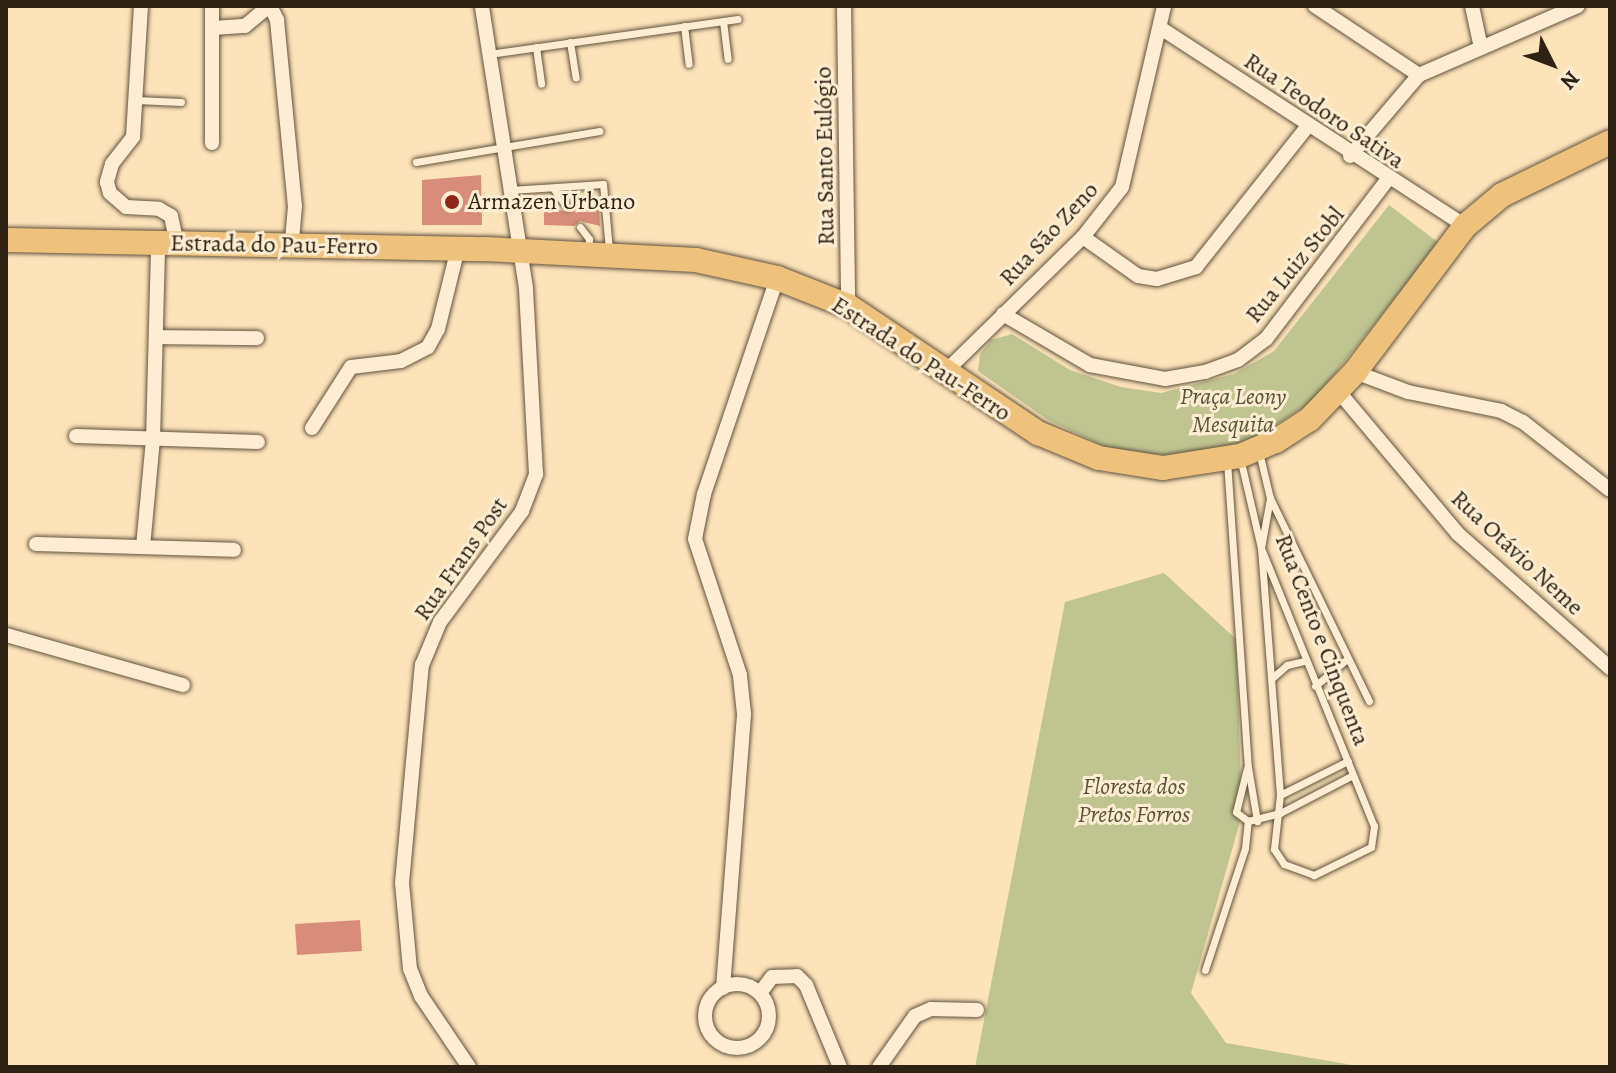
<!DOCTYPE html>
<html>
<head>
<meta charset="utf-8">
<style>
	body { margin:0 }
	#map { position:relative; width:1616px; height:1073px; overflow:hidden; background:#fde3ba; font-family:Alegreya,serif }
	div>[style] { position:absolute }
	.green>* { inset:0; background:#bfc490 }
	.building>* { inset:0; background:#d78d7a }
	.roads { filter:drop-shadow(0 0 2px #61523e) drop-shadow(0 0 2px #61523e) }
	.service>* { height:7px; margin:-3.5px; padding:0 3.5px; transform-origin:3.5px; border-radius:3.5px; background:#feedd2 }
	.minor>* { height:14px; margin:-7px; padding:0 7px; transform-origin:7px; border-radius:7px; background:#feedd2 }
	.minor>.ring { margin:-7px; padding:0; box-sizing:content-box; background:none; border:14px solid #feedd2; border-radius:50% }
	.primary>* { height:24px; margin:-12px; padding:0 12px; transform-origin:12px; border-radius:12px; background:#eec27d }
	.dots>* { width:22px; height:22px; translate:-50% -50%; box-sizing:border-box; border:4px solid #feedd2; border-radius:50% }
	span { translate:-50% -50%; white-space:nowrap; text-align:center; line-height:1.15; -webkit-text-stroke:6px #feedd2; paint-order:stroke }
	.street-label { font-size:24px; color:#2d2214 }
	.poi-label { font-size:24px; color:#2d2214 }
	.left { translate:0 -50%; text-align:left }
	.park-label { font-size:24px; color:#595339; font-style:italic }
	.frame { position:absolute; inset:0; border:8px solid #2d2214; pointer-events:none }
	.north { position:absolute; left:1512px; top:24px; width:80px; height:80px; -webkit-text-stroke:6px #feedd2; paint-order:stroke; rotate:132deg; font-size:22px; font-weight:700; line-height:32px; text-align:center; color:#2d2214 }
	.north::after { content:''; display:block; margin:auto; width:28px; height:36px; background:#2d2214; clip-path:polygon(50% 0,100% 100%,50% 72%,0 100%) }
</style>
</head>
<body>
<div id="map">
	<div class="green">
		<i style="clip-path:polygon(1389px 205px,1439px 243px,1313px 401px,1247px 443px,1181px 457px,1111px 449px,1048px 420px,978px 371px,980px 354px,991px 340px,1012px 334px,1070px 370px,1121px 387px,1161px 393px,1234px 374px,1274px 351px)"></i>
		<i style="clip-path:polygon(1164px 573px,1236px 639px,1242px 815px,1191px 993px,1226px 1043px,1364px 1067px,975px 1067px,1065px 602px)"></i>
	</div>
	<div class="building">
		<i style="clip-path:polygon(481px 175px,482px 225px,422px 225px,422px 180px)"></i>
		<i style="clip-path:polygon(544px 206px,566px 212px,572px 206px,599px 207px,600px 226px,580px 221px,574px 226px,544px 225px)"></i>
		<i style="clip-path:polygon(360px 920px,362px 951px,297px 955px,295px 924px)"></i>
	</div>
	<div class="roads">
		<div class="service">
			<i style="left:723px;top:21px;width:38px;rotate:83deg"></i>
			<i style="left:684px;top:26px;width:38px;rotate:83deg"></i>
			<i style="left:570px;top:42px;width:36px;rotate:81deg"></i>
			<i style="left:536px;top:47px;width:37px;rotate:82deg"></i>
			<i style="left:489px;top:54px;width:251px;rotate:-8deg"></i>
			<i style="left:136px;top:100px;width:45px;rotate:2.5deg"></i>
			<i style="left:416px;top:162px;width:186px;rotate:-9.6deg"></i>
			<i style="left:553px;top:188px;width:22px;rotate:54deg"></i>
			<i style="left:510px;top:190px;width:93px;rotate:-3.7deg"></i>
			<i style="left:603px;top:184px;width:66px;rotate:84.8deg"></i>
			<i style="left:580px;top:227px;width:15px;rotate:53deg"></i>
			<i style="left:589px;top:239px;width:13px;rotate:94deg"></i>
			<i style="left:1259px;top:452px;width:47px;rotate:76.6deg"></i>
			<i style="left:1270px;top:498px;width:226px;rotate:64deg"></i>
			<i style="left:1227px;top:461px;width:307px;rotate:86.1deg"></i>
			<i style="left:1248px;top:767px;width:55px;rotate:80.5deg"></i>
			<i style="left:1241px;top:462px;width:88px;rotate:76.9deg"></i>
			<i style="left:1261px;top:548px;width:300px;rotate:67.9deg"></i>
			<i style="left:1374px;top:826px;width:21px;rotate:98deg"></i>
			<i style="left:1371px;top:847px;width:64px;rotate:153.8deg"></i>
			<i style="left:1314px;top:875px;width:32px;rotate:-160deg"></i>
			<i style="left:1284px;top:864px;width:18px;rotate:-124deg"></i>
			<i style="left:1274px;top:849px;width:54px;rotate:-83.7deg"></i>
			<i style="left:1280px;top:795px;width:248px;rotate:-94.4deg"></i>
			<i style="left:1261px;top:548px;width:51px;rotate:-79.8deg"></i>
			<i style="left:1272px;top:678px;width:20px;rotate:-41deg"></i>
			<i style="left:1287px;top:665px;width:17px;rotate:-13deg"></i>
			<i style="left:1315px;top:686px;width:42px;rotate:-40.2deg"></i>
			<i style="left:1247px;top:768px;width:45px;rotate:104deg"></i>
			<i style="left:1236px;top:812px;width:15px;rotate:37deg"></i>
			<i style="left:1248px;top:821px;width:33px;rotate:-14deg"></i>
			<i style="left:1280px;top:813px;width:82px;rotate:-27.5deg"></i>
			<i style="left:1280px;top:795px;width:76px;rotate:-26.6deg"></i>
			<i style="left:1205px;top:970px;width:128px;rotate:-71.8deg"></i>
			<i style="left:1245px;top:848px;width:27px;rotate:-84deg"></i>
		</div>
		<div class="minor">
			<i style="left:141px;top:6px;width:131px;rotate:93.5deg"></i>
			<i style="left:133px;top:137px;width:34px;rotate:128deg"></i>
			<i style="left:112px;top:164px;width:19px;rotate:106deg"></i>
			<i style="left:107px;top:182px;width:11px;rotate:75deg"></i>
			<i style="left:110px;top:193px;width:21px;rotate:41deg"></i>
			<i style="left:126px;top:207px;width:33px;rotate:3deg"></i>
			<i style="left:159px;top:209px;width:14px;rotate:30deg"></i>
			<i style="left:171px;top:216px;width:29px;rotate:78deg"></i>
			<i style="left:212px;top:6px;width:137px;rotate:90deg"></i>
			<i style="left:270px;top:6px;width:16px;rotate:63deg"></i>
			<i style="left:277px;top:20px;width:187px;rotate:84.5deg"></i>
			<i style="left:295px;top:206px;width:38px;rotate:95deg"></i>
			<i style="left:844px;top:6px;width:300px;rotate:89.2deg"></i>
			<i style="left:1315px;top:6px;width:125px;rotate:33.6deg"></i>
			<i style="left:1472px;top:6px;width:43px;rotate:77.9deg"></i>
			<i style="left:214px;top:28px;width:31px;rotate:-4deg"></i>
			<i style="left:245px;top:26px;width:31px;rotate:-40deg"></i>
			<i style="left:1162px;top:29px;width:361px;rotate:33deg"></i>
			<i style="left:1350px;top:156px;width:106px;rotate:-49.6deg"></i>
			<i style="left:1419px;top:75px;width:173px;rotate:-23.5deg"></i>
			<i style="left:1083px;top:237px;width:67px;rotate:35.3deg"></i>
			<i style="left:1138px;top:276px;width:19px;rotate:9deg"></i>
			<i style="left:1157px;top:279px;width:41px;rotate:-17.1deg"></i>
			<i style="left:1196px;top:267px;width:179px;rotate:-51.6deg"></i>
			<i style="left:1003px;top:314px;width:101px;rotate:30.4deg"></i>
			<i style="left:1090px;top:365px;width:76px;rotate:10.6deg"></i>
			<i style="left:1165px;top:379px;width:41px;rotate:-9.9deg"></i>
			<i style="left:1205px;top:372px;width:35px;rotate:-20deg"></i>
			<i style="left:1238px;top:360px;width:35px;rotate:-37deg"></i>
			<i style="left:1266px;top:339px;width:200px;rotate:-52.7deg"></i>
			<i style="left:156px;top:337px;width:101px;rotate:0.6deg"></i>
			<i style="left:1355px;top:372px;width:57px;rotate:20.7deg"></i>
			<i style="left:1408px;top:392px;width:95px;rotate:11.5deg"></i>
			<i style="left:1501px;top:411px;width:25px;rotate:27deg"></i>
			<i style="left:1523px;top:422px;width:110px;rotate:38deg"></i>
			<i style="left:944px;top:373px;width:194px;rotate:-44.4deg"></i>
			<i style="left:1083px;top:237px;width:63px;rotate:-52deg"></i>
			<i style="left:1122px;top:187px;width:186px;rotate:-76.9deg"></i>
			<i style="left:1339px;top:392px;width:185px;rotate:50deg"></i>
			<i style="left:1458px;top:534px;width:203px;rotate:41.4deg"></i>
			<i style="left:312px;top:428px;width:72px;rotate:-57.4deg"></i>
			<i style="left:351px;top:367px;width:50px;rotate:-6.8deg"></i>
			<i style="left:401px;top:361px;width:30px;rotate:-27deg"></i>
			<i style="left:428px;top:347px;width:21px;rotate:-61deg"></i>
			<i style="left:438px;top:329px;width:83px;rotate:-76.1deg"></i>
			<i style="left:76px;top:436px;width:182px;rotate:1.9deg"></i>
			<i style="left:36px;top:544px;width:198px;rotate:1.7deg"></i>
			<i style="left:143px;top:547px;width:107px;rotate:-84.7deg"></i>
			<i style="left:153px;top:440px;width:196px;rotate:-88.5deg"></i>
			<i style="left:6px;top:635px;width:184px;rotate:15.8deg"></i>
			<i class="ring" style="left:705px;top:984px;width:50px;height:50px"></i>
			<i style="left:723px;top:988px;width:275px;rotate:-85.6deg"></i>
			<i style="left:744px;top:714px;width:39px;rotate:-96deg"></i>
			<i style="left:740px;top:675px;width:143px;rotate:-108.3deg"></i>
			<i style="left:695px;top:539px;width:46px;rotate:-78.7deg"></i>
			<i style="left:704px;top:494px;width:228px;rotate:-71.3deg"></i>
			<i style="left:760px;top:993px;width:20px;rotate:-53deg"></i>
			<i style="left:772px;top:977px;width:25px;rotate:-2deg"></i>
			<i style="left:797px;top:976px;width:13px;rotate:45deg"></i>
			<i style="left:806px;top:985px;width:89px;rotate:67.5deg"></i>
			<i style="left:469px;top:1067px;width:86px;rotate:-124.1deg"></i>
			<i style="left:421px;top:996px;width:29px;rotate:-112deg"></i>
			<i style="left:410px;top:969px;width:86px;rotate:-95.3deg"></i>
			<i style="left:402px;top:883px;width:219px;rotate:-84.8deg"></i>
			<i style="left:422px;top:665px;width:47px;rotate:-67.3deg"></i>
			<i style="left:440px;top:622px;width:138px;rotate:-53.5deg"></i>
			<i style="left:522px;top:511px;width:40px;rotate:-69deg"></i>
			<i style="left:536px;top:474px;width:186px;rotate:-93.1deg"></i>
			<i style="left:526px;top:288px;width:285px;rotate:-98.9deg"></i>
			<i style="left:879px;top:1067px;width:62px;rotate:-54.8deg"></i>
			<i style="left:915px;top:1016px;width:17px;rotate:-24deg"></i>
			<i style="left:931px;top:1009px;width:46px;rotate:1.2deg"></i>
		</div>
		<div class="primary">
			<i style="left:6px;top:240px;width:479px;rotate:1.1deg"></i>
			<i style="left:485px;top:249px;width:211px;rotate:3deg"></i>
			<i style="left:696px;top:260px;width:83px;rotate:12.5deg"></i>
			<i style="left:777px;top:278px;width:76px;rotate:21.5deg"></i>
			<i style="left:848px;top:306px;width:229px;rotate:33.8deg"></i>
			<i style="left:1038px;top:433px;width:66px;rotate:22.3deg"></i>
			<i style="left:1099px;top:458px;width:65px;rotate:8.9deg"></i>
			<i style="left:1163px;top:468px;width:78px;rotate:-8.9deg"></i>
			<i style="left:1240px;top:456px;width:39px;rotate:-23deg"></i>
			<i style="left:1276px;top:441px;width:40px;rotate:-32.9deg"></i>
			<i style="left:1310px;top:419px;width:65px;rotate:-46.2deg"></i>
			<i style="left:1355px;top:372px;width:183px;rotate:-53deg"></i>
			<i style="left:1465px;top:226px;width:48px;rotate:-40deg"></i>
			<i style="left:1502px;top:195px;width:120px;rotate:-26.1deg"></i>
		</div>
	</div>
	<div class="dots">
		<i style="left:452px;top:202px;background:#8f2418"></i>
	</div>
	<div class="street-label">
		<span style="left:1324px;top:111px;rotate:34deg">Rua Teodoro Sativa</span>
		<span style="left:825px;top:156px;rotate:-91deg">Rua Santo Eulógio</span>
		<span style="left:1049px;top:234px;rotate:-47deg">Rua São Zeno</span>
		<span style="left:274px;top:245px;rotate:1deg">Estrada do Pau-Ferro</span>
		<span style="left:1295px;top:265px;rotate:-51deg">Rua Luiz Stobl</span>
		<span style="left:921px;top:359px;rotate:33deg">Estrada do Pau-Ferro</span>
		<span style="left:1517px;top:553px;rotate:43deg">Rua Otávio Neme</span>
		<span style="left:461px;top:559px;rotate:-55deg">Rua Frans Post</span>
		<span style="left:1322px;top:640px;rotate:69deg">Rua Cento e Cinquenta</span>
	</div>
	<div class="poi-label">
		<span class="left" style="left:468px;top:202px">Armazen Urbano</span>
	</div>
	<div class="park-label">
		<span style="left:1233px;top:411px">Praça Leony<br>Mesquita</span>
		<span style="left:1134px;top:801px">Floresta dos<br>Pretos Forros</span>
	</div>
	<div class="frame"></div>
	<div class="north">N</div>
</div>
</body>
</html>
